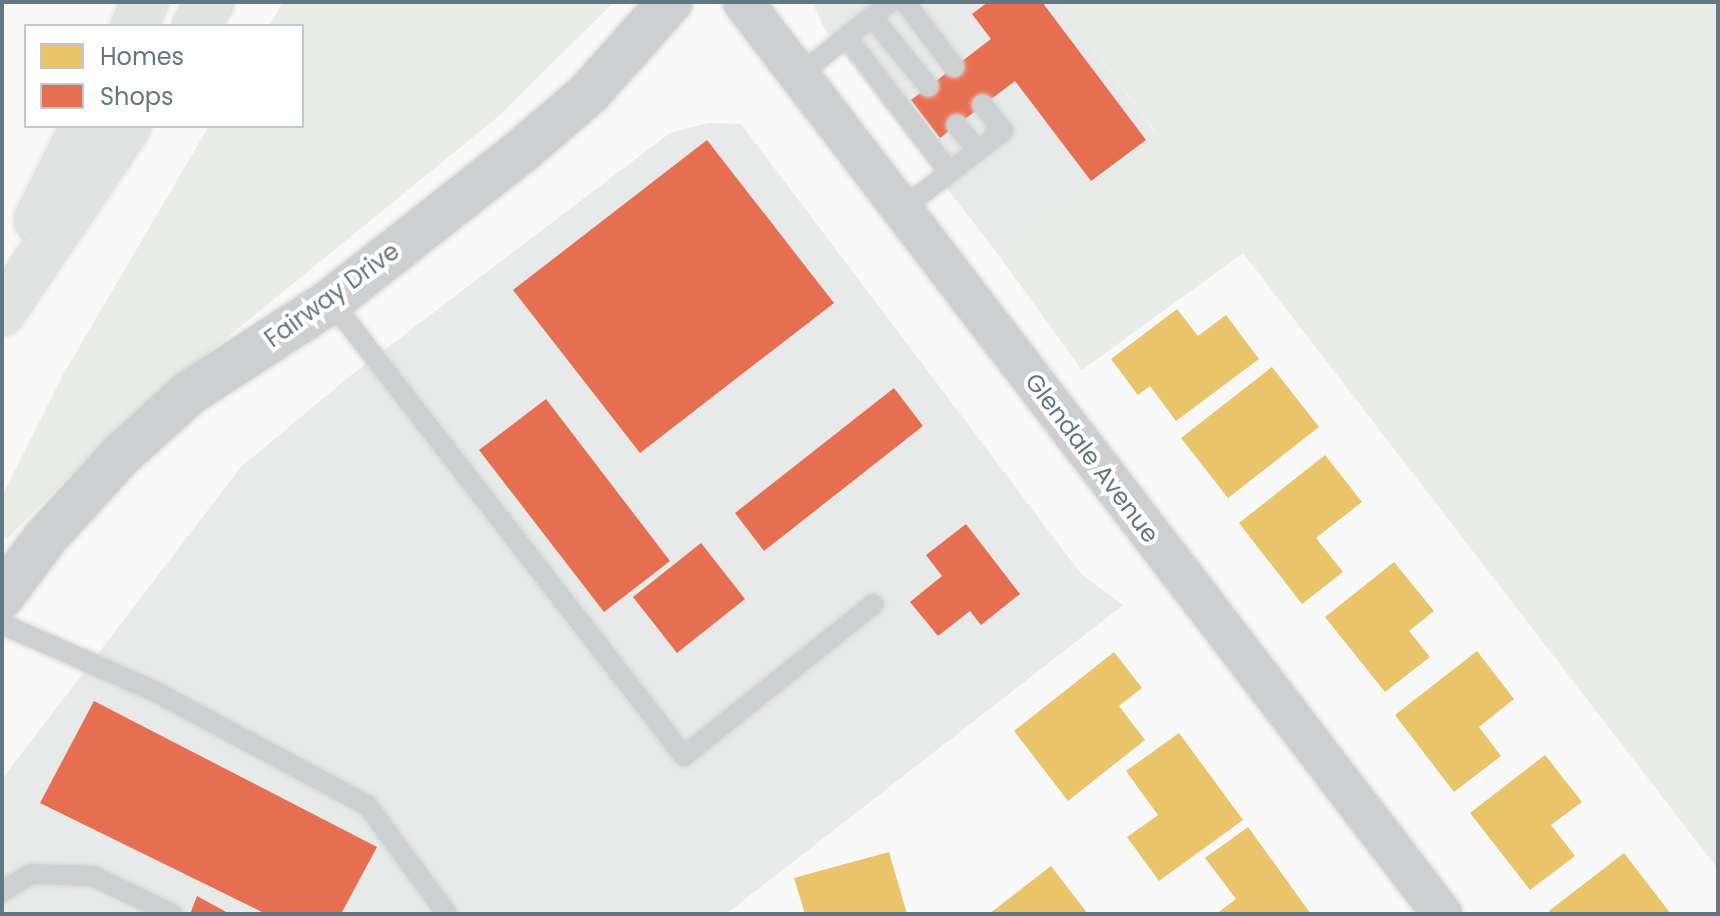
<!DOCTYPE html>
<html>
<head>
<meta charset="utf-8">
<style>
	body { margin:0 }
	#map { position:relative; width:1720px; height:916px; overflow:hidden; background:#f9f9f9; font-family:Poppins,sans-serif }
	div>[style] { position:absolute }
	.built>* { inset:0; background:#e8e9e9 }
	.green>* { inset:0; background:#e8ebe6 }
	.homes>* { inset:0; background:#e9c46a }
	.shops>* { inset:0; background:#e76f51 }
	.roads { filter:drop-shadow(0 0 2px #d5d6d6) drop-shadow(0 0 2px #d5d6d6) }
	.service>* { height:20px; margin:-10px; padding:0 10px; transform-origin:10px; border-radius:10px; background:#cecfd0 }
	.minor>* { height:40px; margin:-20px; padding:0 20px; transform-origin:20px; border-radius:20px; background:#cecfd0 }
	.tertiary>* { height:44px; margin:-22px; padding:0 22px; transform-origin:22px; border-radius:22px; background:#cecfd0 }
	.motorway>* { height:44px; margin:-22px; padding:0 22px; transform-origin:22px; border-radius:22px; background:#e1e2e2 }
	span { translate:-50% -50%; white-space:nowrap; text-align:center; line-height:1.15; -webkit-text-stroke:8px #fff; paint-order:stroke }
	.street-label { font-size:24px; color:#657683 }
	.frame { position:absolute; inset:0; border:4px solid #657683; pointer-events:none }
	.legend { position:absolute; left:24px; top:24px; width:280px; height:104px; box-sizing:border-box; background:#fff; border:2px solid #c1c8cd; margin:0; padding:10px 14px; list-style:none; font-size:24px; color:#657683 }
	.legend li { display:flex; align-items:center; gap:16px; height:40px }
	.legend b { width:40px; border:2px solid #c1c8cd }
</style>
</head>
<body>
<div id="map">
	<div class="built">
		<i style="clip-path:polygon(812px 2px,1058px 2px,1156px 134px,997px 253px,825px 30px)"></i>
		<i style="clip-path:polygon(708px 123px,741px 124px,1081px 574px,1123px 605px,726px 914px,2px 914px,2px 779px,241px 467px,350px 376px,670px 133px)"></i>
	</div>
	<div class="green">
		<i style="clip-path:polygon(283px 2px,614px 2px,500px 115px,203px 357px,94px 451px,7px 539px,2px 535px,2px 496px,64px 373px,209px 126px,302px 126px,302px 26px,269px 26px)"></i>
		<i style="clip-path:polygon(1058px 2px,1718px 2px,1718px 869px,1243px 253px,1082px 370px,997px 253px,1156px 133px)"></i>
	</div>
	<div class="homes">
		<i style="clip-path:polygon(1177px 309px,1198px 336px,1226px 315px,1259px 359px,1176px 421px,1150px 386px,1138px 395px,1111px 359px)"></i>
		<i style="clip-path:polygon(1272px 367px,1319px 427px,1228px 498px,1181px 438px)"></i>
		<i style="clip-path:polygon(1325px 455px,1362px 502px,1316px 538px,1343px 572px,1302px 604px,1239px 523px)"></i>
		<i style="clip-path:polygon(1394px 562px,1434px 611px,1409px 631px,1430px 657px,1385px 692px,1325px 617px)"></i>
		<i style="clip-path:polygon(1477px 651px,1514px 699px,1479px 727px,1501px 756px,1454px 792px,1395px 715px)"></i>
		<i style="clip-path:polygon(1114px 652px,1142px 688px,1119px 706px,1145px 740px,1068px 801px,1014px 731px)"></i>
		<i style="clip-path:polygon(1179px 733px,1243px 820px,1159px 881px,1127px 837px,1158px 815px,1126px 771px)"></i>
		<i style="clip-path:polygon(1545px 755px,1582px 802px,1551px 825px,1575px 856px,1530px 890px,1470px 813px)"></i>
		<i style="clip-path:polygon(1248px 827px,1311px 914px,1216px 914px,1236px 899px,1205px 858px)"></i>
		<i style="clip-path:polygon(889px 852px,907px 914px,805px 914px,794px 878px)"></i>
		<i style="clip-path:polygon(1624px 853px,1671px 914px,1551px 914px,1549px 911px)"></i>
		<i style="clip-path:polygon(1051px 866px,1088px 914px,989px 914px)"></i>
	</div>
	<div class="shops">
		<i style="clip-path:polygon(988px 2px,1042px 2px,1146px 140px,1091px 181px,1015px 81px,940px 138px,911px 100px,991px 39px,972px 14px)"></i>
		<i style="clip-path:polygon(707px 140px,834px 303px,640px 453px,513px 290px)"></i>
		<i style="clip-path:polygon(894px 388px,923px 426px,764px 551px,735px 513px)"></i>
		<i style="clip-path:polygon(546px 399px,670px 561px,604px 612px,479px 450px)"></i>
		<i style="clip-path:polygon(966px 524px,1020px 594px,981px 625px,970px 611px,938px 636px,910px 602px,942px 576px,926px 555px)"></i>
		<i style="clip-path:polygon(701px 543px,745px 599px,677px 653px,633px 597px)"></i>
		<i style="clip-path:polygon(94px 701px,377px 847px,341px 914px,266px 914px,40px 803px)"></i>
		<i style="clip-path:polygon(197px 896px,230px 914px,190px 914px)"></i>
	</div>
	<div class="roads">
		<div class="service">
			<i style="left:905px;top:2px;width:81px;rotate:53deg"></i>
			<i style="left:872px;top:17px;width:89px;rotate:50.9deg"></i>
			<i style="left:847px;top:37px;width:169px;rotate:52.9deg"></i>
			<i style="left:799px;top:75px;width:117px;rotate:-38.7deg"></i>
			<i style="left:957px;top:125px;width:33px;rotate:52deg"></i>
			<i style="left:902px;top:209px;width:128px;rotate:-37.7deg"></i>
			<i style="left:1003px;top:131px;width:33px;rotate:-128deg"></i>
			<i style="left:331px;top:301px;width:576px;rotate:52.19deg"></i>
			<i style="left:684px;top:756px;width:243px;rotate:-38.7deg"></i>
			<i style="left:2px;top:624px;width:166px;rotate:23.8deg"></i>
			<i style="left:154px;top:691px;width:242px;rotate:28.2deg"></i>
			<i style="left:367px;top:805px;width:135px;rotate:53.7deg"></i>
			<i style="left:2px;top:892px;width:34px;rotate:-32deg"></i>
			<i style="left:31px;top:874px;width:62px;rotate:1.8deg"></i>
			<i style="left:93px;top:876px;width:88px;rotate:25.7deg"></i>
		</div>
		<div class="minor">
			<i style="left:743px;top:2px;width:1149px;rotate:52.53deg"></i>
		</div>
		<div class="tertiary">
			<i style="left:2px;top:596px;width:74px;rotate:-53.3deg"></i>
			<i style="left:46px;top:537px;width:111px;rotate:-47.6deg"></i>
			<i style="left:121px;top:455px;width:92px;rotate:-42.4deg"></i>
			<i style="left:189px;top:393px;width:169px;rotate:-32.9deg"></i>
			<i style="left:331px;top:301px;width:246px;rotate:-38.2deg"></i>
			<i style="left:524px;top:149px;width:86px;rotate:-40.7deg"></i>
			<i style="left:589px;top:93px;width:122px;rotate:-48.3deg"></i>
		</div>
		<div class="motorway">
			<i style="left:134px;top:26px;width:26px;rotate:-65deg"></i>
			<i style="left:195px;top:26px;width:29px;rotate:-56deg"></i>
			<i style="left:37px;top:220px;width:105px;rotate:-63.4deg"></i>
			<i style="left:2px;top:313px;width:225px;rotate:-56deg"></i>
		</div>
	</div>
	<div class="street-label">
		<span style="left:332px;top:295px;rotate:-36deg">Fairway Drive</span>
		<span style="left:1092px;top:458px;rotate:53deg">Glendale Avenue</span>
	</div>
	<div class="frame"></div>
	<ul class="legend">
	<li><b style="height:22px;background:#e9c46a"></b>Homes</li>
	<li><b style="height:22px;background:#e76f51"></b>Shops</li>
	</ul>
</div>
</body>
</html>
